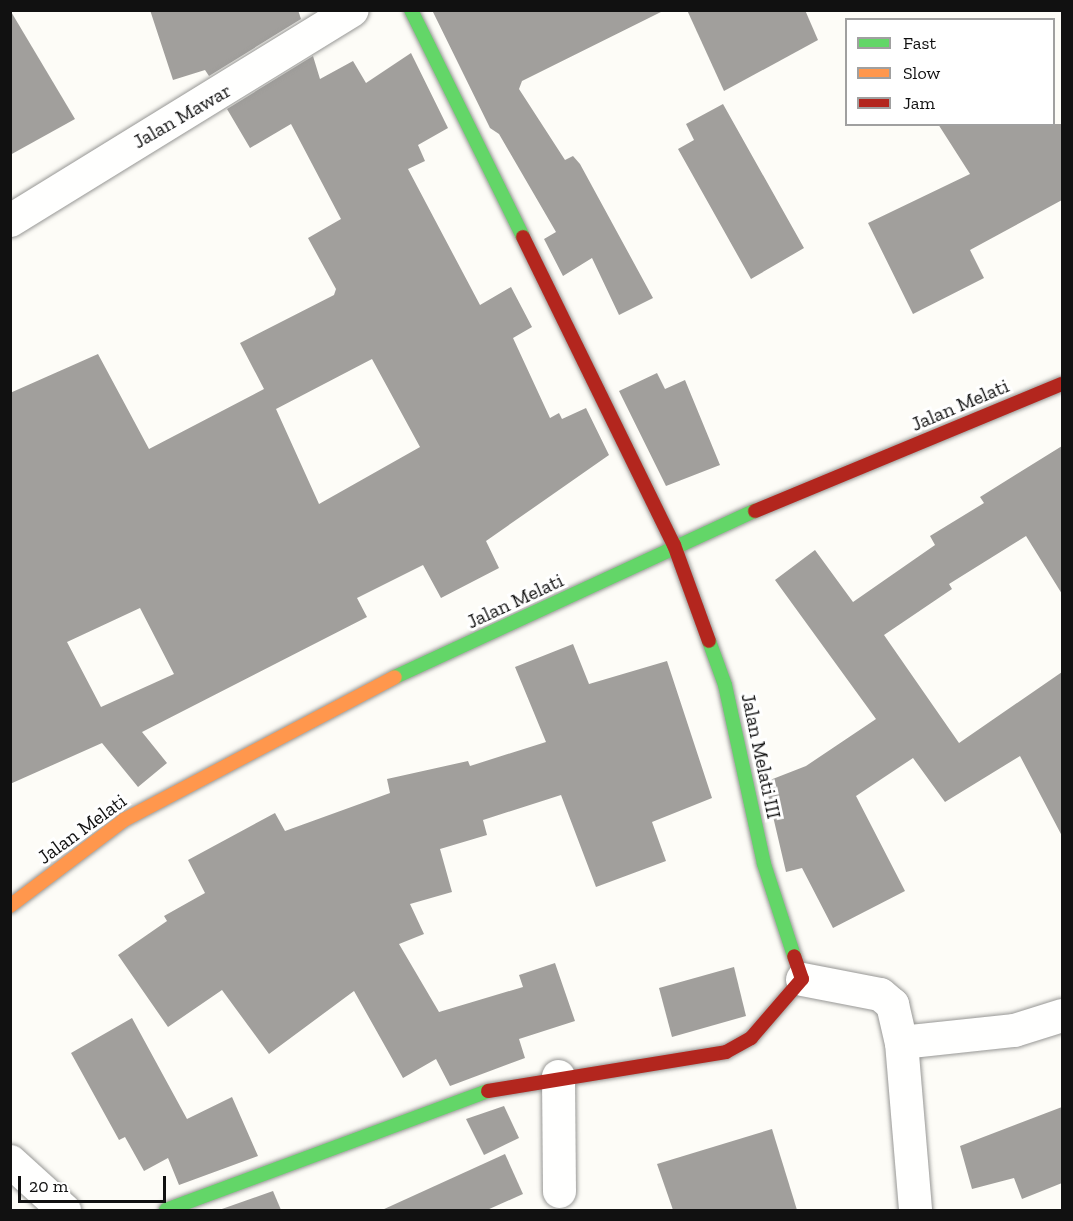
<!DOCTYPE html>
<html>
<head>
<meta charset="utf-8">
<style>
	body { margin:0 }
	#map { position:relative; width:1073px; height:1221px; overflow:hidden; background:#fdfcf7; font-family:"Zilla Slab",serif }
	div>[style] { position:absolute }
	.building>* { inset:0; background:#a19f9c }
	.roads { filter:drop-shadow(0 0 2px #979795) drop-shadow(0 0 2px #979795) }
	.street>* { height:33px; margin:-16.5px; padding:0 16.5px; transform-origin:16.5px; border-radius:16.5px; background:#fffffe }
	.fast>* { height:14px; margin:-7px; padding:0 7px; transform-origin:7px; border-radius:7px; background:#63d668 }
	.slow>* { height:14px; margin:-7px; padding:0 7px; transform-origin:7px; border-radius:7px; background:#ff974d }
	.jam>* { height:14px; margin:-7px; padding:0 7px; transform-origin:7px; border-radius:7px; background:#b3261e }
	span { translate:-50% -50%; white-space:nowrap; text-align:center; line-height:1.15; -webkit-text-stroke:6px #fff; paint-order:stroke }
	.street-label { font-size:20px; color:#111 }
	.frame { position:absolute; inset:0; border:12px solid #111; pointer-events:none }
	.legend { position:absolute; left:845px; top:18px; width:210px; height:108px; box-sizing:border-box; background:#fff; border:2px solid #a0a0a0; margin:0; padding:8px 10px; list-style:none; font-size:18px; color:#111 }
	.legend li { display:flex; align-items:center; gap:12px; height:30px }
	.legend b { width:30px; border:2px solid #a0a0a0 }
	.scale { position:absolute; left:18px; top:1176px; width:148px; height:27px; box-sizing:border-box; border:3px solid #111; border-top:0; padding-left:8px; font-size:18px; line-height:21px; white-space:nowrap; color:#111; -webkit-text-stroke:4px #fff; paint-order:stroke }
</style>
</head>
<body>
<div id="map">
	<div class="building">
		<i style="clip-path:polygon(10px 10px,75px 119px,10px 155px)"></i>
		<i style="clip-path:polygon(150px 10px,298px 10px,301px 19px,209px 76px,205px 70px,173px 80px)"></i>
		<i style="clip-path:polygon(432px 10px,665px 10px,522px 81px,519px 89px,565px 160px,573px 156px,580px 164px,653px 298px,619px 315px,592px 258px,563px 276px,544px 239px,556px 232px,499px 134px,490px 128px)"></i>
		<i style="clip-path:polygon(687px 10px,805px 10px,818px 40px,724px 91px)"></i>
		<i style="clip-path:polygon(evenodd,411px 53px,448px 128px,418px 145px,425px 161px,408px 169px,480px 305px,511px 287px,532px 327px,513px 338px,550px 418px,559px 413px,562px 419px,586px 408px,609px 455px,486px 541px,499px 568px,441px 598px,423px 565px,357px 598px,367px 617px,142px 732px,167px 763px,138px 787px,102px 743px,10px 784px,10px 393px,98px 354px,149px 449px,264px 389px,240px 343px,334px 295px,336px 289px,308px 238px,341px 219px,291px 124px,250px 148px,227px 109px,313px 56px,320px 79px,353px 61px,366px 83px,411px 53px,372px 359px,420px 447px,319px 504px,276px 409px,372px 359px,411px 53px,140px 608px,174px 674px,101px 707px,67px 642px,140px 608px)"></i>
		<i style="clip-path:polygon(723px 104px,804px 248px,751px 279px,678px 149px,694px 140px,686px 124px)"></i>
		<i style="clip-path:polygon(938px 124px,1062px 124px,1062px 200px,970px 250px,984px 278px,913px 314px,868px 223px,970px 174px)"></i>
		<i style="clip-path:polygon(657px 373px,665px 389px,685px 380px,720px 465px,666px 486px,619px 391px)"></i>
		<i style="clip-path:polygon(1062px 446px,1062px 594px,1026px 536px,949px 584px,952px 589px,884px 635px,959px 743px,1062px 672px,1062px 836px,1020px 756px,945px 802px,913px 758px,856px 796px,905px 891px,833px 928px,802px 868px,786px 872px,765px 782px,806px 766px,876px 719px,775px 580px,815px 550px,853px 602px,935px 545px,930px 536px,984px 503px,980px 497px)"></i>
		<i style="clip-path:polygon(573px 644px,589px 684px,667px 661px,712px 798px,652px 822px,666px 861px,596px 887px,561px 795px,483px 820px,487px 835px,440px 849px,452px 892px,410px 904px,424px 934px,399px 944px,439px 1012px,523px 987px,519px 975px,555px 963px,575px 1021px,519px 1039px,525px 1058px,450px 1086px,436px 1059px,403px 1078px,354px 991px,269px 1054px,222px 990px,168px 1027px,118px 955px,167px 921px,164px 916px,205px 893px,188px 860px,275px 813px,285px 831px,390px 793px,387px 779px,468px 761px,470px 766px,546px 742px,515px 667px)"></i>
		<i style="clip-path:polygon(734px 967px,746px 1016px,672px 1037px,659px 988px)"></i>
		<i style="clip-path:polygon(132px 1018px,187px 1119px,232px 1097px,258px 1156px,179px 1185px,168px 1158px,144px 1171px,125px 1137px,119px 1140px,71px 1053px)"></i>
		<i style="clip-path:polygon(504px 1106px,519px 1138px,484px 1155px,466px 1119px)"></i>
		<i style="clip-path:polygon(1062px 1107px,1062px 1183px,1022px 1199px,1014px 1178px,972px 1189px,960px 1146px)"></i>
		<i style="clip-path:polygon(772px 1129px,797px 1210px,673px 1210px,657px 1164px)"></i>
		<i style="clip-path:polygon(505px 1154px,523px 1194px,487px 1210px,382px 1210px)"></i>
		<i style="clip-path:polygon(273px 1191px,281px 1210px,219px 1210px)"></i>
	</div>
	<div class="roads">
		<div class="street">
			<i style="left:10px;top:220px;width:401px;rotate:-31.6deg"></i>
			<i style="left:802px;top:979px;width:79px;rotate:10.9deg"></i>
			<i style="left:880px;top:994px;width:16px;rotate:40deg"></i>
			<i style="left:892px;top:1004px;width:39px;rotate:77deg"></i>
			<i style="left:901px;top:1042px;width:169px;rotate:85.2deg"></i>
			<i style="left:901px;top:1042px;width:114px;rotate:-6.1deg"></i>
			<i style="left:1014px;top:1030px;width:50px;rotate:-17.4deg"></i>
			<i style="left:558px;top:1076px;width:115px;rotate:89.5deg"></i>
			<i style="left:10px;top:1161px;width:73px;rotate:42.2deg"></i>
		</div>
		<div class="fast">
			<i style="left:411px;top:10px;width:253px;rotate:63.7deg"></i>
			<i style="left:709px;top:641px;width:47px;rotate:70deg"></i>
			<i style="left:725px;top:685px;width:183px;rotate:77.7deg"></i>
			<i style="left:764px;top:864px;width:97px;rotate:71.9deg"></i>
			<i style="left:395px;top:677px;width:396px;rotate:-24.8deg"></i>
			<i style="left:166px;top:1210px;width:343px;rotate:-20.3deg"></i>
		</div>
		<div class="slow">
			<i style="left:10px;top:906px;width:143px;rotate:-37deg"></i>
			<i style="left:124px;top:820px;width:306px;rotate:-27.8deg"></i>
		</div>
		<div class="jam">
			<i style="left:523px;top:237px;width:343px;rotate:63.9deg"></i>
			<i style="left:674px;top:545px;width:102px;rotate:70deg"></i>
			<i style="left:755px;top:511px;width:332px;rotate:-22.5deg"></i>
			<i style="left:488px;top:1091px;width:241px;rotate:-9.3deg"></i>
			<i style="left:726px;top:1052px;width:29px;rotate:-29deg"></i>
			<i style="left:751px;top:1038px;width:78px;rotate:-49.2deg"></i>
			<i style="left:802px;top:979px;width:24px;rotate:-109deg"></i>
		</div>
	</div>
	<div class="street-label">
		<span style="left:182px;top:116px;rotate:-30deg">Jalan Mawar</span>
		<span style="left:960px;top:405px;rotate:-23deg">Jalan Melati</span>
		<span style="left:515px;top:601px;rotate:-25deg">Jalan Melati</span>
		<span style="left:761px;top:756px;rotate:78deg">Jalan Melati III</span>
		<span style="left:82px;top:829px;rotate:-36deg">Jalan Melati</span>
	</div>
	<div class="frame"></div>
	<ul class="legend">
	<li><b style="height:8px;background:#63d668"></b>Fast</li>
	<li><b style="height:8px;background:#ff974d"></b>Slow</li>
	<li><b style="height:8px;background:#b3261e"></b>Jam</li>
	</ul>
	<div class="scale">20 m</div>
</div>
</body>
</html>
